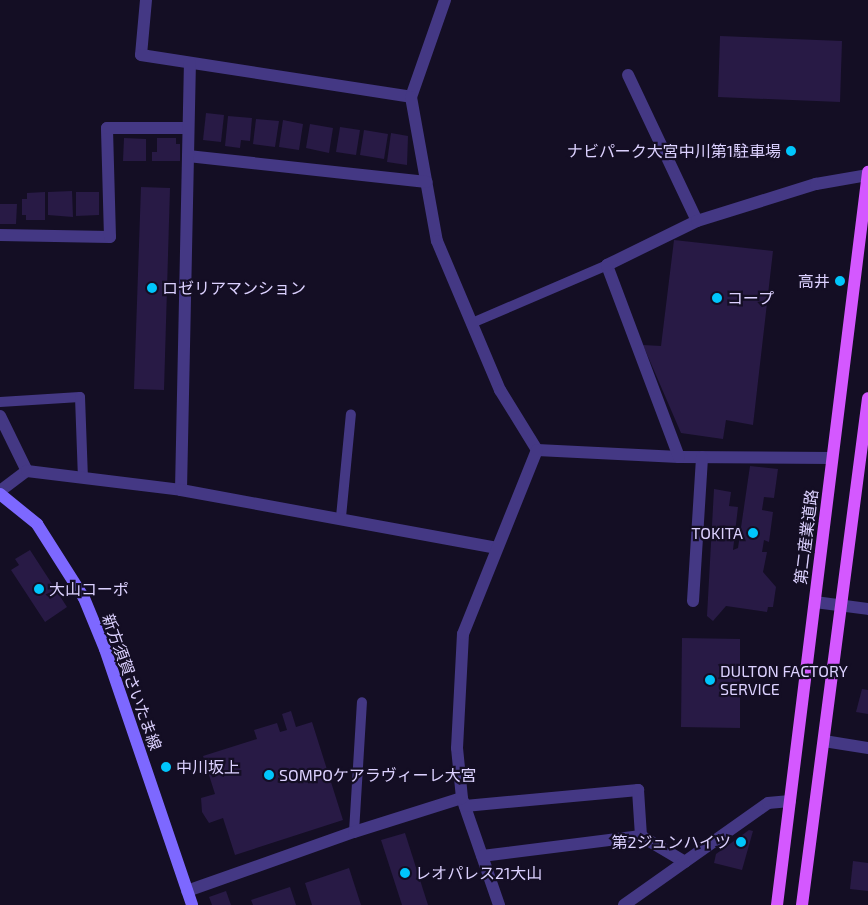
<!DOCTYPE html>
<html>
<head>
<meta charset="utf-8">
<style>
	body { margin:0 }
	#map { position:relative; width:868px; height:905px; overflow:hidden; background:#140e24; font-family:"Exo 2","Noto Sans JP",sans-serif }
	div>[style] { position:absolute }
	.building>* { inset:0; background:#281a45 }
	.service>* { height:10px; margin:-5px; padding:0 5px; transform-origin:5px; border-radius:5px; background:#443884 }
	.minor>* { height:12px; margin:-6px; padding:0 6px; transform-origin:6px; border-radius:6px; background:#443884 }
	.tertiary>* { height:12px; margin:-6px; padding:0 6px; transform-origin:6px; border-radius:6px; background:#443884 }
	.secondary>* { height:12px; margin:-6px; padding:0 6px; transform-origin:6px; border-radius:6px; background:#7d68ff }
	.primary>* { height:12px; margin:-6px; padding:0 6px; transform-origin:6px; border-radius:6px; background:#d458ff }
	.dots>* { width:14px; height:14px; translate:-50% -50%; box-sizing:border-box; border:2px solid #140e24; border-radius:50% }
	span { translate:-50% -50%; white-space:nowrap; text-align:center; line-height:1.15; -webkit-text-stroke:4.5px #140e24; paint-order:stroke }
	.poi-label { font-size:16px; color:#dcd1ff }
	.right { translate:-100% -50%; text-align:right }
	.left { translate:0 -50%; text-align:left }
	.street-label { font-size:16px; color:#dcd1ff }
</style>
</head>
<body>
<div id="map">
	<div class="building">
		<i style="clip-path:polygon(720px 36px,842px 41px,840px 102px,718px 97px)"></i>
		<i style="clip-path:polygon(206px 113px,224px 115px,221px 142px,203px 140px)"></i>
		<i style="clip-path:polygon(228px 116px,252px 118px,250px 141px,241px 140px,240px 148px,225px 146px)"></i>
		<i style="clip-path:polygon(256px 119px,279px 121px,275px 147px,253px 144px)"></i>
		<i style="clip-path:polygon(283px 120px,303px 124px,299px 150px,279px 147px)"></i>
		<i style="clip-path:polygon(310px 124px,333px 128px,329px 153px,306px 148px)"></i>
		<i style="clip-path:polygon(340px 127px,360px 130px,356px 155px,336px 152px)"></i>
		<i style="clip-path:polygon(364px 130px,388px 134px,384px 159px,360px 155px)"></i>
		<i style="clip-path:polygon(391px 133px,408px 136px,407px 165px,387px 162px)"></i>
		<i style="clip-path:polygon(124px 138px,146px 139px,146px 161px,123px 161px)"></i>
		<i style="clip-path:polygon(157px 138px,176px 138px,176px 144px,180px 144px,180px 161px,152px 161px,152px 152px,157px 152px)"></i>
		<i style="clip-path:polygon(141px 187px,170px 188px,164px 390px,134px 389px)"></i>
		<i style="clip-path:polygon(72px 191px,73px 217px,48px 215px,48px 192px)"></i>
		<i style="clip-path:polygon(45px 192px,45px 220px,26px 220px,26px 215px,22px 215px,22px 199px,27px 199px,27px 193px)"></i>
		<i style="clip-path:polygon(76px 192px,99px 192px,99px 215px,76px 216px)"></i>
		<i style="clip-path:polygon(0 204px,17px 204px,16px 224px,0 224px)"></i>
		<i style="clip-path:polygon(674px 240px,773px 251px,753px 425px,726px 420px,723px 439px,681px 433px,643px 345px,661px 346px)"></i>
		<i style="clip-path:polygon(750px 466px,778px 469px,774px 498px,764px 497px,762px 510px,773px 512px,769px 542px,764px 540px,762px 552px,767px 552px,763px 572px,776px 587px,773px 607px,768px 607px,767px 612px,726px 606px,713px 621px,707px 616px,714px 489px,731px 492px,729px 506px,738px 507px,733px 550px,738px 548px)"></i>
		<i style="clip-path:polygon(30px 550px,67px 607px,45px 622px,11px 570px,19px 565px,15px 559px)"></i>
		<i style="clip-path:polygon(682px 638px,740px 639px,740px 728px,681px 727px)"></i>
		<i style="clip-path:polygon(862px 689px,868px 690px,868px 714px,856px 712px)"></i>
		<i style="clip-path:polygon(291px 711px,296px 727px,312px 722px,343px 820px,235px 855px,223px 818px,209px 823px,202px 812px,201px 798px,215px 794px,203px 756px,257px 739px,254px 730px,277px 723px,280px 732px,287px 730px,282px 714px)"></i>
		<i style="clip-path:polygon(749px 830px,753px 831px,742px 870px,714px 863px,716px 854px)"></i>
		<i style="clip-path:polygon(405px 833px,428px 905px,402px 905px,381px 840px)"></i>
		<i style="clip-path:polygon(853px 861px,868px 863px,868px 891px,850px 889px)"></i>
		<i style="clip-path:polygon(349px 868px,361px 905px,312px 905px,305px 883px)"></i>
		<i style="clip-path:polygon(290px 887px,296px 905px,253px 905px,251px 900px)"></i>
		<i style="clip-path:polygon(226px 891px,231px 905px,212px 905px,209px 897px)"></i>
	</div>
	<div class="service">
		<i style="left:472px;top:323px;width:147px;rotate:-23.2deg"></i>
		<i style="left:0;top:402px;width:80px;rotate:-3.6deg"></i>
		<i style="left:80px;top:397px;width:81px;rotate:87.9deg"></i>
		<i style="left:341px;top:517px;width:103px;rotate:-84.5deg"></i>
		<i style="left:354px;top:832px;width:130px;rotate:-86.5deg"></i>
	</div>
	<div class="minor">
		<i style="left:146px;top:0;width:55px;rotate:95.2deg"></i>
		<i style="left:141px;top:55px;width:273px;rotate:8.8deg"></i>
		<i style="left:445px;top:0;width:103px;rotate:109.3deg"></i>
		<i style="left:411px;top:97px;width:146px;rotate:79.8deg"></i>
		<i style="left:437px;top:241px;width:162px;rotate:67.1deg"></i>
		<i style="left:500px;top:390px;width:70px;rotate:58.3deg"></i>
		<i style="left:628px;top:75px;width:161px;rotate:64.7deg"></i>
		<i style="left:188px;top:156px;width:240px;rotate:6.2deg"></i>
		<i style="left:0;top:235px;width:110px;rotate:1deg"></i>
		<i style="left:110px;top:237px;width:109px;rotate:-91.6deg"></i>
		<i style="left:107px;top:128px;width:81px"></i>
		<i style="left:0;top:416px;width:61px;rotate:63.9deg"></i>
		<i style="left:537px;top:450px;width:142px;rotate:2.8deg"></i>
		<i style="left:679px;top:457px;width:153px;rotate:0.4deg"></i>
		<i style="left:679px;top:457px;width:205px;rotate:-110.6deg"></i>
		<i style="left:607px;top:265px;width:100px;rotate:-26.1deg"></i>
		<i style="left:697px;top:221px;width:125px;rotate:-17.3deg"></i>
		<i style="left:816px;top:184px;width:53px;rotate:-9.8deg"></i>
		<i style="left:181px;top:490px;width:427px;rotate:-88.8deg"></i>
		<i style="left:0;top:491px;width:34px;rotate:-37deg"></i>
		<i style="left:27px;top:471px;width:155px;rotate:7deg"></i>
		<i style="left:181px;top:490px;width:320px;rotate:10.4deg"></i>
		<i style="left:693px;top:601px;width:144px;rotate:-86.4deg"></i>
		<i style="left:824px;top:741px;width:45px;rotate:9deg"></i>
		<i style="left:463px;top:801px;width:110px;rotate:70.9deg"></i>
		<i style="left:465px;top:806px;width:174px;rotate:-5.3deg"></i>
		<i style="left:638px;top:790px;width:46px;rotate:86.3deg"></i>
		<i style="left:641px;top:836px;width:160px;rotate:172.8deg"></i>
		<i style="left:641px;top:836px;width:51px;rotate:30.6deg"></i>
		<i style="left:187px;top:891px;width:177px;rotate:-19.5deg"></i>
		<i style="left:354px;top:832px;width:113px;rotate:-17.5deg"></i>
		<i style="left:462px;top:798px;width:50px;rotate:-95.7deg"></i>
		<i style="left:457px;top:748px;width:114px;rotate:-87deg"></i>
		<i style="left:463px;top:634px;width:198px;rotate:-68.1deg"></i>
		<i style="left:624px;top:905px;width:176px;rotate:-35.3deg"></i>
		<i style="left:768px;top:803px;width:22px;rotate:-5deg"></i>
	</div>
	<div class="tertiary">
		<i style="left:815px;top:602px;width:53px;rotate:7.5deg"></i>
	</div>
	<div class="secondary">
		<i style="left:0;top:494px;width:48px;rotate:39deg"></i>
		<i style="left:37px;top:524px;width:88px;rotate:57.6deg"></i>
		<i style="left:84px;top:598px;width:55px;rotate:67.6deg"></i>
		<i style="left:105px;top:649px;width:270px;rotate:71.2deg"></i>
	</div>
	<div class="primary">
		<i style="left:777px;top:905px;width:739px;rotate:-82.92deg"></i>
		<i style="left:802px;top:905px;width:511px;rotate:-82.58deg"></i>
	</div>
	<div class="dots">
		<i style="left:791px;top:151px;background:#00c6fc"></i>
		<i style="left:840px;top:281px;background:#00c6fc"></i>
		<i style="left:152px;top:288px;background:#00c6fc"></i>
		<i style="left:717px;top:298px;background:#00c6fc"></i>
		<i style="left:753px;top:533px;background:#00c6fc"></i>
		<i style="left:39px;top:589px;background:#00c6fc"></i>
		<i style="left:710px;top:680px;background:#00c6fc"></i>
		<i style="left:166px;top:767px;background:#00c6fc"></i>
		<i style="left:269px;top:775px;background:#00c6fc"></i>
		<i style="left:741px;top:842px;background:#00c6fc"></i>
		<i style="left:405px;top:873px;background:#00c6fc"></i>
	</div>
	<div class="poi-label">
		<span class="right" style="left:781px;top:151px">ナビパーク大宮中川第1駐車場</span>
		<span class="right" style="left:830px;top:281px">高井</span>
		<span class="left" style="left:162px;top:288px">ロゼリアマンション</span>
		<span class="left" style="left:727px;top:298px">コープ</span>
		<span class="right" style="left:743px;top:533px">TOKITA</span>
		<span class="left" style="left:49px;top:589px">大山コーポ</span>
		<span class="left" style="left:720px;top:680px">DULTON FACTORY<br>SERVICE</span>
		<span class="left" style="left:176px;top:767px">中川坂上</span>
		<span class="left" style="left:279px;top:775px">SOMPOケアラヴィーレ大宮</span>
		<span class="right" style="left:731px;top:842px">第2ジュンハイツ</span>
		<span class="left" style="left:415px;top:873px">レオパレス21大山</span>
	</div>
	<div class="street-label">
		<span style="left:806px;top:537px;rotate:-83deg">第二産業道路</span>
		<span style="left:132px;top:682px;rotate:70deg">新方須賀さいたま線</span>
	</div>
</div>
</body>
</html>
